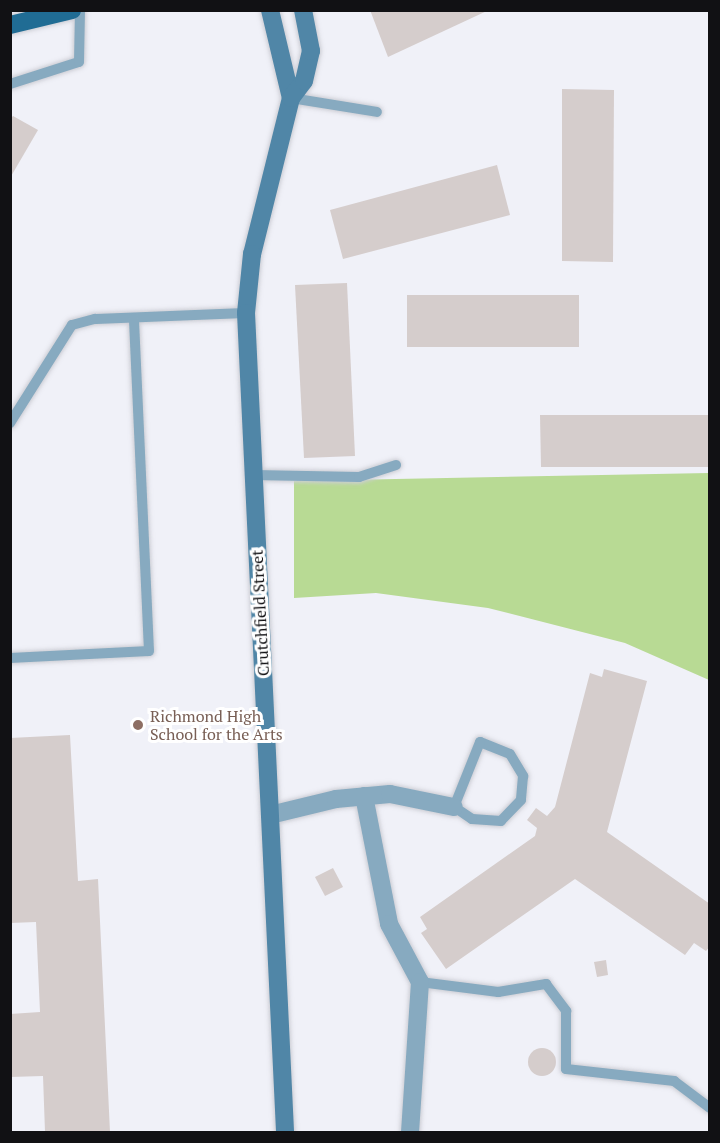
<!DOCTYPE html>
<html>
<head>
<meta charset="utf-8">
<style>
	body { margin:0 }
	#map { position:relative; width:720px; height:1143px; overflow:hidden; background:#f0f1f8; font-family:"PT Serif",serif }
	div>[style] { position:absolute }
	.green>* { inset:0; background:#b8da94 }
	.building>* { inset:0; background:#d5cdcc }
	.round { border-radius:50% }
	.roads { filter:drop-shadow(0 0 2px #cccdd4) drop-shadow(0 0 2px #cccdd4) }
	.lane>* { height:10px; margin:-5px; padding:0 5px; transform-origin:5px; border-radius:5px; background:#87aac0 }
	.street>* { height:18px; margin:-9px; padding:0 9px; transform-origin:9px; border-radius:9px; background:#87aac0 }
	.secondary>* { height:18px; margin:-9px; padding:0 9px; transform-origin:9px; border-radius:9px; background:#5086a7 }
	.primary>* { height:18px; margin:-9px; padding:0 9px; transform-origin:9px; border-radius:9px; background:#206c94 }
	.dots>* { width:16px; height:16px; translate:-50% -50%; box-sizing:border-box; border:3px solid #fff; border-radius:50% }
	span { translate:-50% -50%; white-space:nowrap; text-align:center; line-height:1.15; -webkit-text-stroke:6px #fff; paint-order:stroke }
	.street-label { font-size:16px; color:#111114 }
	.education-label { font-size:16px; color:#785e54 }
	.left { translate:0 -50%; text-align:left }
	.frame { position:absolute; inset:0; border:12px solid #111114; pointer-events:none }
</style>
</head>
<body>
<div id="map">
	<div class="green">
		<i style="clip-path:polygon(709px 473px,709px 680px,625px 643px,488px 608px,376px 593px,294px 598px,294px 481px)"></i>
	</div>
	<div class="building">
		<i style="clip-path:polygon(370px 10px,489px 10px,388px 57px)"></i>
		<i style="clip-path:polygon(562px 89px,614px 90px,613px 262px,562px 261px)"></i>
		<i style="clip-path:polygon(13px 116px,38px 130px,10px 178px,10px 119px)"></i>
		<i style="clip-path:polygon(497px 165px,510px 215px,343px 259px,330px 210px)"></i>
		<i style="clip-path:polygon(347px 283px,355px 456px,304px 458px,295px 285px)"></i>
		<i style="clip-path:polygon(407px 295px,579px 295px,579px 347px,407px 347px)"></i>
		<i style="clip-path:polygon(540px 415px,710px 415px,710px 467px,541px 467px)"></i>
		<i style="clip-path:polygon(604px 669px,647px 681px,607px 832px,710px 904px,710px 946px,706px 951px,694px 943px,685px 955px,575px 879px,446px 969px,421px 933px,427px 929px,420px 917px,535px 836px,537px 828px,527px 820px,536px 808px,547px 816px,555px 807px,590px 673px,602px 677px)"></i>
		<i style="clip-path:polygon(70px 735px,78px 881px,98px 879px,110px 1132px,45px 1132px,43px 1076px,10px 1077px,10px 1014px,40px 1012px,36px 922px,10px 923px,10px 738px)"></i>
		<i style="clip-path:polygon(333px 868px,343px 887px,325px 896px,315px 877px)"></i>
		<i style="clip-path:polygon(606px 960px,608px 975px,597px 977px,594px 962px)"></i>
		<i class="round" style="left:528px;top:1048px;width:28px;height:28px"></i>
	</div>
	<div class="roads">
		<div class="lane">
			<i style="left:10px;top:84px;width:72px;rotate:-17.7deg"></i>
			<i style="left:79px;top:62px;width:52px;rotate:-88.9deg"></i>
			<i style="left:291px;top:98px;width:87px;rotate:9.2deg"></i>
			<i style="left:10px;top:423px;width:116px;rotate:-57.7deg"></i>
			<i style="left:72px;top:325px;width:24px;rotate:-15deg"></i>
			<i style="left:95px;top:319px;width:151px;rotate:-2.3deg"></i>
			<i style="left:253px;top:475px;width:106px;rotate:1.1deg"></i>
			<i style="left:359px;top:477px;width:39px;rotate:-18deg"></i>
			<i style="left:10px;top:658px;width:139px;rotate:-2.9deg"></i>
			<i style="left:149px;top:651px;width:333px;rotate:-92.6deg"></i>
			<i style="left:480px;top:742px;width:32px;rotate:22deg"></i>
			<i style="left:510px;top:754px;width:26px;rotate:59deg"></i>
			<i style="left:523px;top:776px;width:24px;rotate:95deg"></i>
			<i style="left:521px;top:800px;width:29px;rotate:134deg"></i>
			<i style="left:501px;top:821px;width:29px;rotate:-176deg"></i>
			<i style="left:472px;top:819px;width:22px;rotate:-146deg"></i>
			<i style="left:454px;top:807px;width:70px;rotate:-68.2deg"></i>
			<i style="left:420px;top:982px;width:79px;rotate:7.3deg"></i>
			<i style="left:498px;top:992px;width:49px;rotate:-9.5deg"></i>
			<i style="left:546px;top:984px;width:34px;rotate:53deg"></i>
			<i style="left:566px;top:1011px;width:58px;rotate:90deg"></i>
			<i style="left:566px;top:1069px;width:109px;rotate:6.3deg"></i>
			<i style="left:674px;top:1081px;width:45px;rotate:36.9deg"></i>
		</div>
		<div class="street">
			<i style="left:364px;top:796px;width:130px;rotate:78.9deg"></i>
			<i style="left:389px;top:924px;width:66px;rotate:61.9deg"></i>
			<i style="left:420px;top:982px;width:150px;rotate:93.8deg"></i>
			<i style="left:270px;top:815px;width:68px;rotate:-13.6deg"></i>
			<i style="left:336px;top:799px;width:54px;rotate:-5.3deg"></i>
			<i style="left:390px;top:794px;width:65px;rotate:11.5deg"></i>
		</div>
		<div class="secondary">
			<i style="left:270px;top:10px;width:90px;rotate:76.6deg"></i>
			<i style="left:291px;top:98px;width:161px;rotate:104deg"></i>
			<i style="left:252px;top:254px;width:59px;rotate:95.8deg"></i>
			<i style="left:246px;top:313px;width:820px;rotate:87.27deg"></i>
			<i style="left:291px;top:98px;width:21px;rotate:-53deg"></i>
			<i style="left:304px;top:81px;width:31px;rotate:-77deg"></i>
			<i style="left:311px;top:51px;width:42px;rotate:-101deg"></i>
		</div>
		<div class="primary">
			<i style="left:10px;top:25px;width:64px;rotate:-13.6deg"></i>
		</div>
	</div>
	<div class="dots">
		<i style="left:138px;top:725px;background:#8d6e63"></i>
	</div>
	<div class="street-label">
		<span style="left:260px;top:613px;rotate:-93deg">Crutchfield Street</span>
	</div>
	<div class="education-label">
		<span class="left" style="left:150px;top:725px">Richmond High<br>School for the Arts</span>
	</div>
	<div class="frame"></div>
</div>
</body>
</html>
